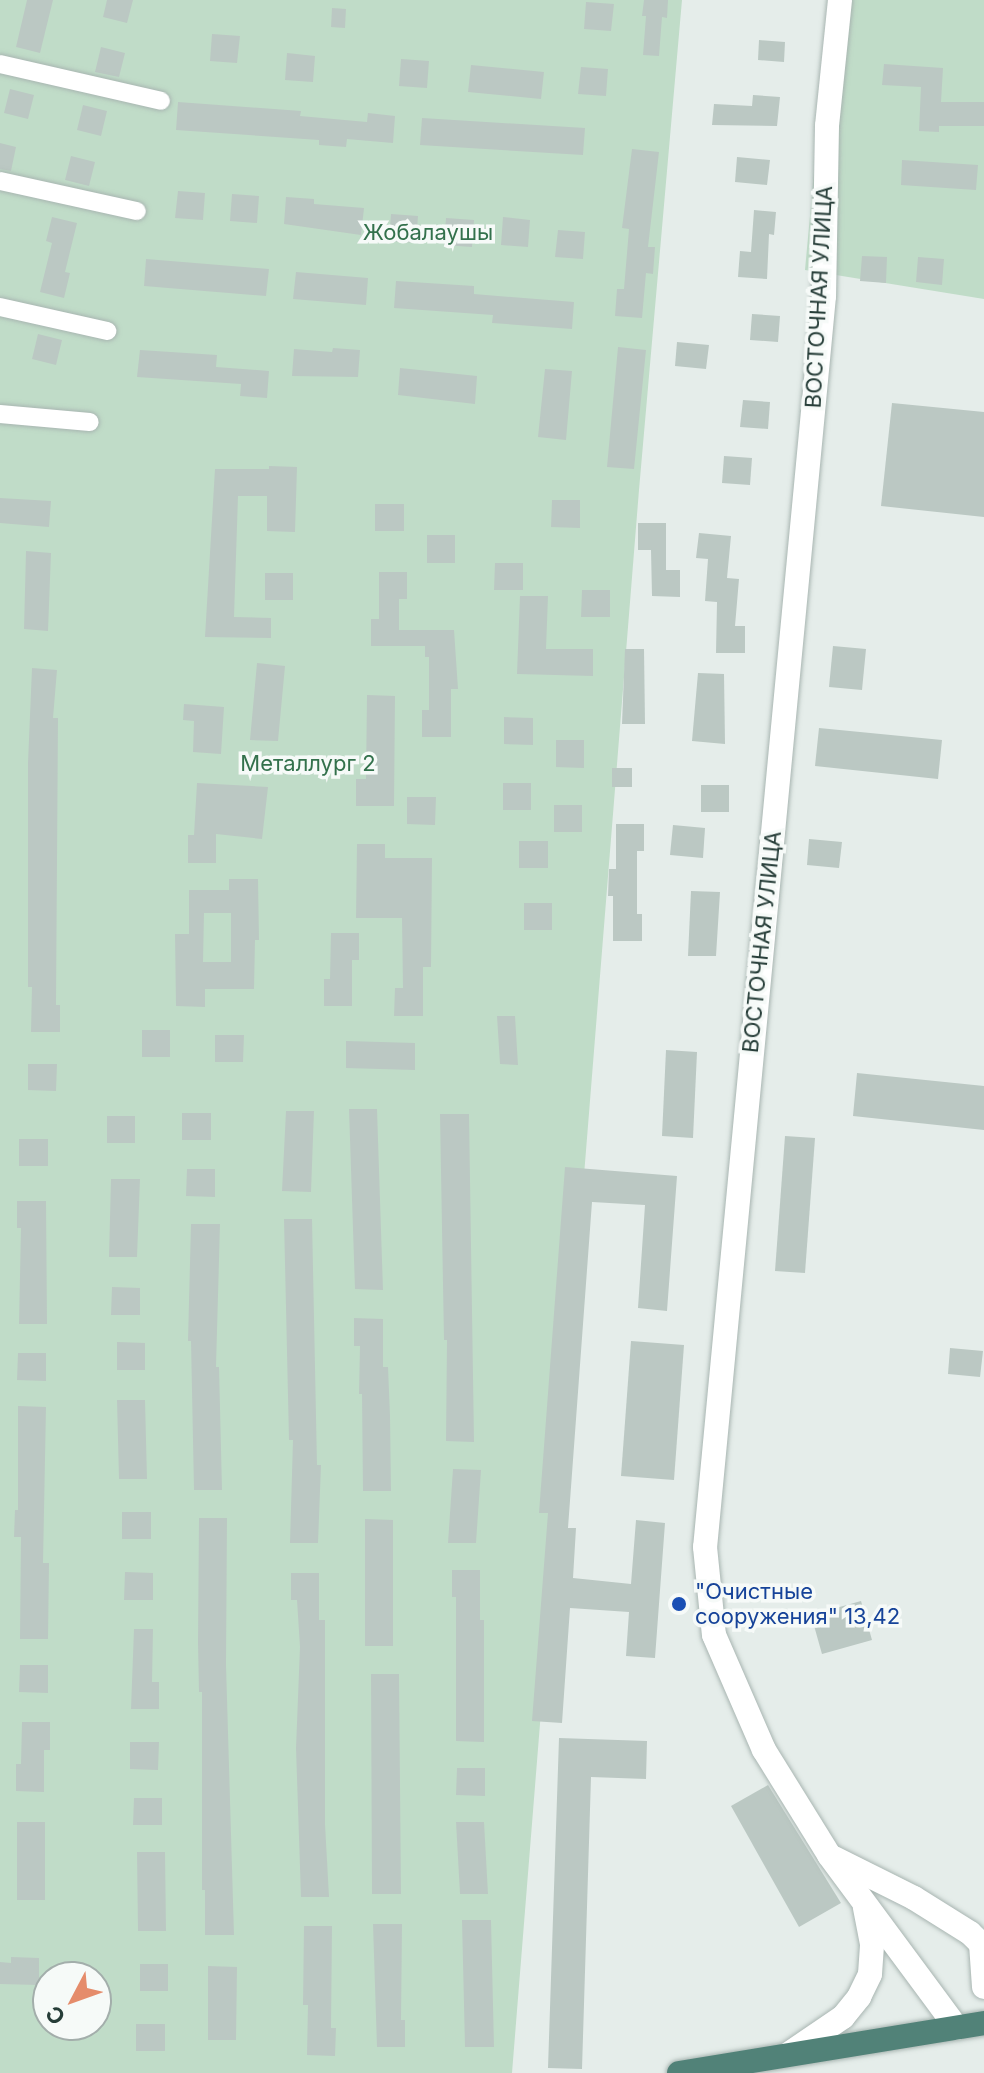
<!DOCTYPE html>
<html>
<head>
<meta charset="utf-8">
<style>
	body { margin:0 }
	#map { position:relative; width:984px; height:2073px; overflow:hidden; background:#e5edea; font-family:Inter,sans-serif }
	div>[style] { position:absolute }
	.green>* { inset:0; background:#c0dcc8 }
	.building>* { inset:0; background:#bbc8c3 }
	.roads { filter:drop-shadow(0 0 2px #a8b5b1) drop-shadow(0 0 2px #a8b5b1) }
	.minor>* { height:18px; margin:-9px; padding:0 9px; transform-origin:9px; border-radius:9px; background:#fff }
	.secondary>* { height:24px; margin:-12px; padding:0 12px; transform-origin:12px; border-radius:12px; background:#fff }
	.trunk>* { height:24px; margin:-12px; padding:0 12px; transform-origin:12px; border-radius:12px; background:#518278 }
	.dots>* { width:22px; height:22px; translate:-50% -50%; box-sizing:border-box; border:4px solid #f6faf8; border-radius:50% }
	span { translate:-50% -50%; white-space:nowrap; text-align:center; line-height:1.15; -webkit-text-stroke:7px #f6faf8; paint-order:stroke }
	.park-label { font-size:22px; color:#33714c }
	.street-label { font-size:22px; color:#263d38 }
	.transit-label { font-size:22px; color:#164399 }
	.left { translate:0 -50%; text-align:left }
	.north { position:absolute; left:32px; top:1961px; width:80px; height:80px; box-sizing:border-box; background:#f6faf8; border:2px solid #a3aeab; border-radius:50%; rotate:229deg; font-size:22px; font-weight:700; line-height:32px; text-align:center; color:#263d38 }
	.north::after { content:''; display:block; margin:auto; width:28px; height:36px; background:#e58c6b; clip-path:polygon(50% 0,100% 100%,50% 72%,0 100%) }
</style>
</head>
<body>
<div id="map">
	<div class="green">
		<i style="clip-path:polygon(evenodd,0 0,682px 0,639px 490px,512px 2073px,0 2073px,0 0,48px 1977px,96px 1977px,96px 2025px,48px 2025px,48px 1977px)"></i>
		<i style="clip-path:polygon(830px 0,984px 0,984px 299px,805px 270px)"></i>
	</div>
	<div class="building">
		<i style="clip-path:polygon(27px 0,53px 0,40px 53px,16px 47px)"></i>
		<i style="clip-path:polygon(107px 0,133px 0,127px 23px,103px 17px)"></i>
		<i style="clip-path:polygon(644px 0,668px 0,667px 18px,662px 17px,659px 56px,643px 55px,646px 16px,642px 16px)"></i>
		<i style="clip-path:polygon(586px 2px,614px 4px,611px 31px,584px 29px)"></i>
		<i style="clip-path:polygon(332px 8px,346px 9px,345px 28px,331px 27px)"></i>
		<i style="clip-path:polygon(212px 34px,240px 36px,237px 63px,210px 61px)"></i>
		<i style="clip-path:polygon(759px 40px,785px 42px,784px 62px,758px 60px)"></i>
		<i style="clip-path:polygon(101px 47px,125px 53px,119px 77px,95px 72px)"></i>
		<i style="clip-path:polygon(287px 53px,315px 56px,313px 82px,285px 80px)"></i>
		<i style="clip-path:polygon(401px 59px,429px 61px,427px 88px,399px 86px)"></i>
		<i style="clip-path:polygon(884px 64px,943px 68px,941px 102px,984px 102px,984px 126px,939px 126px,939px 132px,919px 131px,921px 87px,882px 85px)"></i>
		<i style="clip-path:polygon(471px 65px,544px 72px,541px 99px,468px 92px)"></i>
		<i style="clip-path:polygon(581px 67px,608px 69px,606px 96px,578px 94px)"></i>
		<i style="clip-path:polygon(10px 89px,34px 95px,28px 119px,4px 113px)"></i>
		<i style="clip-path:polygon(753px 95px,780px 97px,777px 126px,712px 125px,714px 104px,752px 106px)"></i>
		<i style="clip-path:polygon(178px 102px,301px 111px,300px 116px,367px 122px,368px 113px,395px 116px,393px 143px,347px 139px,346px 147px,319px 145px,319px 140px,176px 130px)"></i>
		<i style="clip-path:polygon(83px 105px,107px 111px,101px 136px,77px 130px)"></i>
		<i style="clip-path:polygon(422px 118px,585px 128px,583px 155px,420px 145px)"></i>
		<i style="clip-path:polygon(0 143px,16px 147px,11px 171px,0 169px)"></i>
		<i style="clip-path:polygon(632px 149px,659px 152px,648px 247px,655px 247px,653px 274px,646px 273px,642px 318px,615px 316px,617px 289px,624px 289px,629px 229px,622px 228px)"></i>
		<i style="clip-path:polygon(71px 156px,95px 162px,89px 186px,65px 180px)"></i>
		<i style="clip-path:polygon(737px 157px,770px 160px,767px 185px,735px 182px)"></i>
		<i style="clip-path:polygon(902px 160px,978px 165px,976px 190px,901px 185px)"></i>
		<i style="clip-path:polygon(178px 191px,205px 193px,203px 220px,175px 218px)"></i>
		<i style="clip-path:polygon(232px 194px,259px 196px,257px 223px,230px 221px)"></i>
		<i style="clip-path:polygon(286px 197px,314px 199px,314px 204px,364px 208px,361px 235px,284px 224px)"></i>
		<i style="clip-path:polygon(754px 210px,776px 212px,774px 235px,769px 234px,767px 279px,738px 277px,740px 251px,751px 252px)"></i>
		<i style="clip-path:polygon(391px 214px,418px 216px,416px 243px,389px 241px)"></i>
		<i style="clip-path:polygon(52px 217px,77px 223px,65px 272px,70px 273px,64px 298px,40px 292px,52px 243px,46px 241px)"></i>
		<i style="clip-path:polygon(503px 217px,530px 220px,528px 247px,501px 245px)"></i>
		<i style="clip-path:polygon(446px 218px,474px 220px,472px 247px,444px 245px)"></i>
		<i style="clip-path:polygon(558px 230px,585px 232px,583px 259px,555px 257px)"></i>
		<i style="clip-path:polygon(862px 256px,887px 257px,886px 283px,860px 281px)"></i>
		<i style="clip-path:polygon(918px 257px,944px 259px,942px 285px,916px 282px)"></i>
		<i style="clip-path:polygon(146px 259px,269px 269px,266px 296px,144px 286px)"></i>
		<i style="clip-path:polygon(296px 272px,368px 278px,366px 305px,293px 299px)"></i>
		<i style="clip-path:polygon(396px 281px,474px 286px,474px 294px,574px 302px,572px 329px,492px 323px,493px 315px,394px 308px)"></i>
		<i style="clip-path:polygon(752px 314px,780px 316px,778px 342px,750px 340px)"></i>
		<i style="clip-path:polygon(38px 334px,62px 340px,56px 365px,32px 359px)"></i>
		<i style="clip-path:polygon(677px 342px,709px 345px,706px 369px,675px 366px)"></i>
		<i style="clip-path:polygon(618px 347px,646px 350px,634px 469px,607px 467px)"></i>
		<i style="clip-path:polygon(333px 348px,360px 350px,358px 377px,292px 376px,294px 349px,332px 352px)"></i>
		<i style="clip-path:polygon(140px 350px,217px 355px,216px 367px,269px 371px,267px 398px,240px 396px,241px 384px,137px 377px)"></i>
		<i style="clip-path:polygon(400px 368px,477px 376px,475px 404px,398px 395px)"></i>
		<i style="clip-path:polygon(545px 369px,572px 371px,566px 440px,538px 437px)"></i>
		<i style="clip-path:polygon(743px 400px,770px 402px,768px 429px,740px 427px)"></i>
		<i style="clip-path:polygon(892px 403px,984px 412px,984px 517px,881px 506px)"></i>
		<i style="clip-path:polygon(724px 456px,752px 458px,750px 485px,722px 483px)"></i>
		<i style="clip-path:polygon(269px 466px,297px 467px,295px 532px,267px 531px,267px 496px,238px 496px,234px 617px,271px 618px,271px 638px,205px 637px,215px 469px,269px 469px)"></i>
		<i style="clip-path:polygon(0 498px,51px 501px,49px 527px,0 523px)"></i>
		<i style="clip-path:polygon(552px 500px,580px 500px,580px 528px,551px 527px)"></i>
		<i style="clip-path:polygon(375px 504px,404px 504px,404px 531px,375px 531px)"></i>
		<i style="clip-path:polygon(638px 523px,666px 523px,666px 570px,680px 570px,680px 597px,652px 596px,651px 550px,638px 550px)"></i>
		<i style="clip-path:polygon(699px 533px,731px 536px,727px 578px,739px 579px,735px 626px,745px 626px,745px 653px,716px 653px,717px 602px,705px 601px,708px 559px,696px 558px)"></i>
		<i style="clip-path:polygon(427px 535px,455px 535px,455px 563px,427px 563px)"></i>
		<i style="clip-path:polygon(26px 551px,51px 553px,48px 631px,24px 629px)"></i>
		<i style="clip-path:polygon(495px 563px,523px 563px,523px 590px,494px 590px)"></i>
		<i style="clip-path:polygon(379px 572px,407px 572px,407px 599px,399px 599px,399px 630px,454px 630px,458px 689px,451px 689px,451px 737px,422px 737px,422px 710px,429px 710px,429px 657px,425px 657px,425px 646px,371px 646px,371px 619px,379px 619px)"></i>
		<i style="clip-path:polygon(265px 573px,293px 573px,293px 600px,265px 600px)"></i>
		<i style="clip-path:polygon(582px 590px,610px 590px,610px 617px,581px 617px)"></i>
		<i style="clip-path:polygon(520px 596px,548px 596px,546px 649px,593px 649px,593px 676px,517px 674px)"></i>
		<i style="clip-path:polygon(833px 646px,866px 649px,862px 690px,829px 687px)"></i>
		<i style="clip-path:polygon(625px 649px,644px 649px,645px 724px,622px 724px)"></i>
		<i style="clip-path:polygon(257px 663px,285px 666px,278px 741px,250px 740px)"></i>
		<i style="clip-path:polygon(32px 668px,57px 670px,53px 718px,58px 718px,56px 1005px,60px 1005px,60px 1032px,31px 1032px,32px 987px,28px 987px,28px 763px)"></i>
		<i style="clip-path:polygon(698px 673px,724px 674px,725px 744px,692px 741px)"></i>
		<i style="clip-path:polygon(367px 695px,395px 696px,394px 806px,356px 806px,356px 779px,366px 779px)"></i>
		<i style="clip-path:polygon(184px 704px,224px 707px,221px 754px,193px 752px,194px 721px,183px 720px)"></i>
		<i style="clip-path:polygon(504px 717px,533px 718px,533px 745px,504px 744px)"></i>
		<i style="clip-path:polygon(819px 728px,942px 740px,938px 779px,815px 766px)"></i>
		<i style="clip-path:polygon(556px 740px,584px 740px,584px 768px,556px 767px)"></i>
		<i style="clip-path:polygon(612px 768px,632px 768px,632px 787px,612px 787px)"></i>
		<i style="clip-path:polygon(197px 783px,268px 787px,262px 839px,216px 834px,216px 863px,188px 863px,188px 835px,194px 835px)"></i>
		<i style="clip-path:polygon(503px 783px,531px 783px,531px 810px,503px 810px)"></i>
		<i style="clip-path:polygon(701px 785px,729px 785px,729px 812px,701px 812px)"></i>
		<i style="clip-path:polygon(407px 797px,436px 797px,435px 825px,407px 824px)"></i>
		<i style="clip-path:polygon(554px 805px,582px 805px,582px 832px,554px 832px)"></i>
		<i style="clip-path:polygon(616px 824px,644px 824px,644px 851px,637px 851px,637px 914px,642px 914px,642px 941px,613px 941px,613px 896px,608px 896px,609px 869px,616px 869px)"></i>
		<i style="clip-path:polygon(673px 825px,705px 828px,703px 858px,670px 855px)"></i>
		<i style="clip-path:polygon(809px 839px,842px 842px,839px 868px,807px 865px)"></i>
		<i style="clip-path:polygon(519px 841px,548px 841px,548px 868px,519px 868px)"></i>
		<i style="clip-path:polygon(357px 844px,385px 844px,385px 858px,432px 858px,431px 967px,423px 967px,423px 1016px,394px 1016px,395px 988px,403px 988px,402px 918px,356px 918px)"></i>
		<i style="clip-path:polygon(evenodd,229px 879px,258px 879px,259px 940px,255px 940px,254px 989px,205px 989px,205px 1007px,176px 1006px,175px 934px,189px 934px,189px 890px,229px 890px,229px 879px,204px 913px,231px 913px,231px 962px,203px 962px,204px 913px)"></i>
		<i style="clip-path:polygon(691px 891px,720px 892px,716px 956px,688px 956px)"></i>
		<i style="clip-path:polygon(524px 903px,552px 903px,552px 930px,524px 930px)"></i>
		<i style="clip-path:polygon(331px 933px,359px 933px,359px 960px,352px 960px,352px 1006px,324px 1006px,324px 979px,330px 979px)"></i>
		<i style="clip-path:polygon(497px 1016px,515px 1016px,518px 1065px,500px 1064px)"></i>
		<i style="clip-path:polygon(142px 1030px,170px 1030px,170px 1057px,142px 1057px)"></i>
		<i style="clip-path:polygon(215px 1035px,244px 1035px,243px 1062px,215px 1062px)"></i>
		<i style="clip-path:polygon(346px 1041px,415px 1043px,415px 1070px,346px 1068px)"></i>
		<i style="clip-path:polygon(666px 1050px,697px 1052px,693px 1138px,662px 1136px)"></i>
		<i style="clip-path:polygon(28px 1064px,57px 1064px,56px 1091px,28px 1090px)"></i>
		<i style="clip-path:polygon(857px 1073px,984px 1086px,984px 1130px,853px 1116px)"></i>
		<i style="clip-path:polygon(349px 1109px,377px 1109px,383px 1290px,355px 1289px)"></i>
		<i style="clip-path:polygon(286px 1111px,314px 1111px,311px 1192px,282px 1191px)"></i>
		<i style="clip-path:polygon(182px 1113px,211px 1113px,211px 1140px,182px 1140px)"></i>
		<i style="clip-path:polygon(440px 1114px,469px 1114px,474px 1442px,446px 1441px,447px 1340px,444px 1340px)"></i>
		<i style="clip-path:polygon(107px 1116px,135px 1116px,135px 1143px,107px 1143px)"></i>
		<i style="clip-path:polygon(785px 1136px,815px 1138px,805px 1273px,775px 1271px)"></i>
		<i style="clip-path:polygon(19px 1139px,48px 1139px,48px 1166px,19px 1166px)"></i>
		<i style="clip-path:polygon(565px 1167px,677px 1176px,667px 1311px,638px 1308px,645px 1205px,592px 1202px,568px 1528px,576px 1528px,573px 1578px,631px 1584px,636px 1520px,665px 1523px,655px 1658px,626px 1656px,629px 1612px,570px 1608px,562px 1723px,532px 1721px,548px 1513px,539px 1513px)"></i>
		<i style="clip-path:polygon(187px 1169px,215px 1169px,215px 1197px,186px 1196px)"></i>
		<i style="clip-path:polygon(111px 1179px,140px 1179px,137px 1257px,109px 1257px)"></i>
		<i style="clip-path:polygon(17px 1201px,46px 1201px,47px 1324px,19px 1324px,21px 1228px,17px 1228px)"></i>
		<i style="clip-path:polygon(284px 1219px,312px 1219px,317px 1465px,321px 1465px,318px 1543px,290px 1543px,293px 1440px,289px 1440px)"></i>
		<i style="clip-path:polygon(191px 1224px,220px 1224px,216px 1367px,219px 1367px,222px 1490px,194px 1490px,191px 1341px,188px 1341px)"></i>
		<i style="clip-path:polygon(112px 1287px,140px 1288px,140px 1315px,111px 1315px)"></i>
		<i style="clip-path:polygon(354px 1318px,383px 1319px,383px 1367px,388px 1367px,390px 1416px,391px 1491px,363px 1491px,362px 1394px,359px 1394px,360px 1346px,354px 1346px)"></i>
		<i style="clip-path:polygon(631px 1341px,684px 1345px,674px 1480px,621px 1476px)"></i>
		<i style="clip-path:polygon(117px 1342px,145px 1343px,145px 1370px,117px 1370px)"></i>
		<i style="clip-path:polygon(950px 1348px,983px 1351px,980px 1377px,948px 1374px)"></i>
		<i style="clip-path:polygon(18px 1353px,46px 1353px,46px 1381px,17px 1380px)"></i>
		<i style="clip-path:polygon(117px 1400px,145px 1400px,147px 1479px,119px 1479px)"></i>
		<i style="clip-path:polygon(18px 1406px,46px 1407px,43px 1563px,49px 1563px,48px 1639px,20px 1639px,21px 1537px,14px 1537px,15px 1510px,18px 1510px)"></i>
		<i style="clip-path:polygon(453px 1469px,481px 1470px,476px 1543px,448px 1543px)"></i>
		<i style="clip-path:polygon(122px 1512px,151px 1512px,151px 1539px,122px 1539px)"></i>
		<i style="clip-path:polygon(199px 1518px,227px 1518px,226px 1665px,234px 1935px,205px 1935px,205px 1890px,202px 1890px,202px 1692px,199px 1692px,198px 1643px)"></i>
		<i style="clip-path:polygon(365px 1519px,393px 1520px,393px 1646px,365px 1646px)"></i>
		<i style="clip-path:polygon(452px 1570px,480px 1570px,480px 1620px,484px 1620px,484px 1742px,456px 1741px,456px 1597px,452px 1597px)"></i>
		<i style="clip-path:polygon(125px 1572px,153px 1573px,153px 1600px,124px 1600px)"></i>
		<i style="clip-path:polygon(291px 1573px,319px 1573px,319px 1620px,325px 1620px,325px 1824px,329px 1897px,301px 1897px,296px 1748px,300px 1647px,297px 1600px,291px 1600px)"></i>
		<i style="clip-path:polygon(861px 1601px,872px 1640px,822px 1654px,811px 1615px)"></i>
		<i style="clip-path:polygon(134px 1629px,153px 1629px,152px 1682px,159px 1682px,159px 1709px,131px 1709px)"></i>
		<i style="clip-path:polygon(20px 1665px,48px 1665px,48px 1693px,19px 1692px)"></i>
		<i style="clip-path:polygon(371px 1674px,399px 1674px,401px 1894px,372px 1894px)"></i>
		<i style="clip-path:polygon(22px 1722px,50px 1722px,50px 1750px,44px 1750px,44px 1792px,16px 1791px,16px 1764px,21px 1764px)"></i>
		<i style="clip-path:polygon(559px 1738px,647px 1741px,646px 1779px,591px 1777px,582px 2069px,548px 2068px)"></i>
		<i style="clip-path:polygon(130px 1742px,159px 1742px,158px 1770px,130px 1769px)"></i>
		<i style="clip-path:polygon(457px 1768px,485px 1768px,485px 1796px,456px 1795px)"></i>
		<i style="clip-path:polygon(768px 1785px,841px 1903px,799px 1927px,731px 1806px)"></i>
		<i style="clip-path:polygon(134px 1798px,162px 1798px,162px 1825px,133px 1825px)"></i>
		<i style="clip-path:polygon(17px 1822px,45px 1822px,45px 1900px,17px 1900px)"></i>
		<i style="clip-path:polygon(456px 1822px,484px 1822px,488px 1894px,460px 1894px)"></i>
		<i style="clip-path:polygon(137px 1852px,165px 1852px,166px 1931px,138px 1931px)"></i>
		<i style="clip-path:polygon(462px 1920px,491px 1920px,494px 2047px,465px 2047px)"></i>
		<i style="clip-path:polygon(373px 1924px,402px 1924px,401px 2020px,405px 2020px,405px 2047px,377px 2047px)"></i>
		<i style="clip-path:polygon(304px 1926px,332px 1926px,331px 2028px,336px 2028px,335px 2056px,307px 2055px,308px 2005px,303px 2005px)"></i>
		<i style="clip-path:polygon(11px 1957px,39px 1958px,39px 1985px,0 1984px,0 1962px,11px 1963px)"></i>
		<i style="clip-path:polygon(140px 1964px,168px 1964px,168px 1991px,140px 1991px)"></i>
		<i style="clip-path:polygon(208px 1966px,237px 1967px,236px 2040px,208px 2040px)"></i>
		<i style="clip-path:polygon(136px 2024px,165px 2024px,165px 2051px,136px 2051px)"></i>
	</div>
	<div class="roads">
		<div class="minor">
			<i style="left:0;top:64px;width:165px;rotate:12.9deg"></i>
			<i style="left:0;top:181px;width:140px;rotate:12.4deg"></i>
			<i style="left:0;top:307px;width:110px;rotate:12.6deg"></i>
			<i style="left:0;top:414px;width:90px;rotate:5.1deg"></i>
		</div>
		<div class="secondary">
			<i style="left:840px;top:0;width:127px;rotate:95.9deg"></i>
			<i style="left:827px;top:126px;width:170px;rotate:91deg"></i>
			<i style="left:824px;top:296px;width:1257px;rotate:95.43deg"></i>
			<i style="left:705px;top:1547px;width:88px;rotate:84.2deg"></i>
			<i style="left:714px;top:1635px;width:125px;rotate:66.5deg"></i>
			<i style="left:764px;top:1750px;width:123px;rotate:58.2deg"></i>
			<i style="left:829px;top:1855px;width:215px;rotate:53.5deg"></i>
			<i style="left:834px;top:1858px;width:89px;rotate:26.6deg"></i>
			<i style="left:914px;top:1898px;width:66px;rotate:32deg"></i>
			<i style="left:970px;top:1933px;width:16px;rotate:45deg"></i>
			<i style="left:981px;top:1944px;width:43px;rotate:86deg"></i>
			<i style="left:790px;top:2053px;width:64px;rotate:-34.2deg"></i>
			<i style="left:843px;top:2017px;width:26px;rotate:-51deg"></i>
			<i style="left:859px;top:1997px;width:25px;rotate:-64deg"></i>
			<i style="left:870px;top:1974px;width:30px;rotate:-86deg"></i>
			<i style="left:872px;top:1944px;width:37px;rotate:-101deg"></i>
		</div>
		<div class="trunk">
			<i style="left:679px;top:2073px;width:309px;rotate:-9.3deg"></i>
		</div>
	</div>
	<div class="dots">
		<i style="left:679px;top:1604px;background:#1a4fb4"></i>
	</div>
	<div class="park-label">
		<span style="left:428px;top:233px">Жобалаушы</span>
		<span style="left:308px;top:764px">Металлург 2</span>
	</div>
	<div class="street-label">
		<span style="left:819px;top:297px;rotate:-87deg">ВОСТОЧНАЯ УЛИЦА</span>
		<span style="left:762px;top:942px;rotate:-84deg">ВОСТОЧНАЯ УЛИЦА</span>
	</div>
	<div class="transit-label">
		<span class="left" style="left:695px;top:1604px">"Очистные<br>сооружения" 13,42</span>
	</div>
	<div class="north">С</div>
</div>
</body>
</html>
